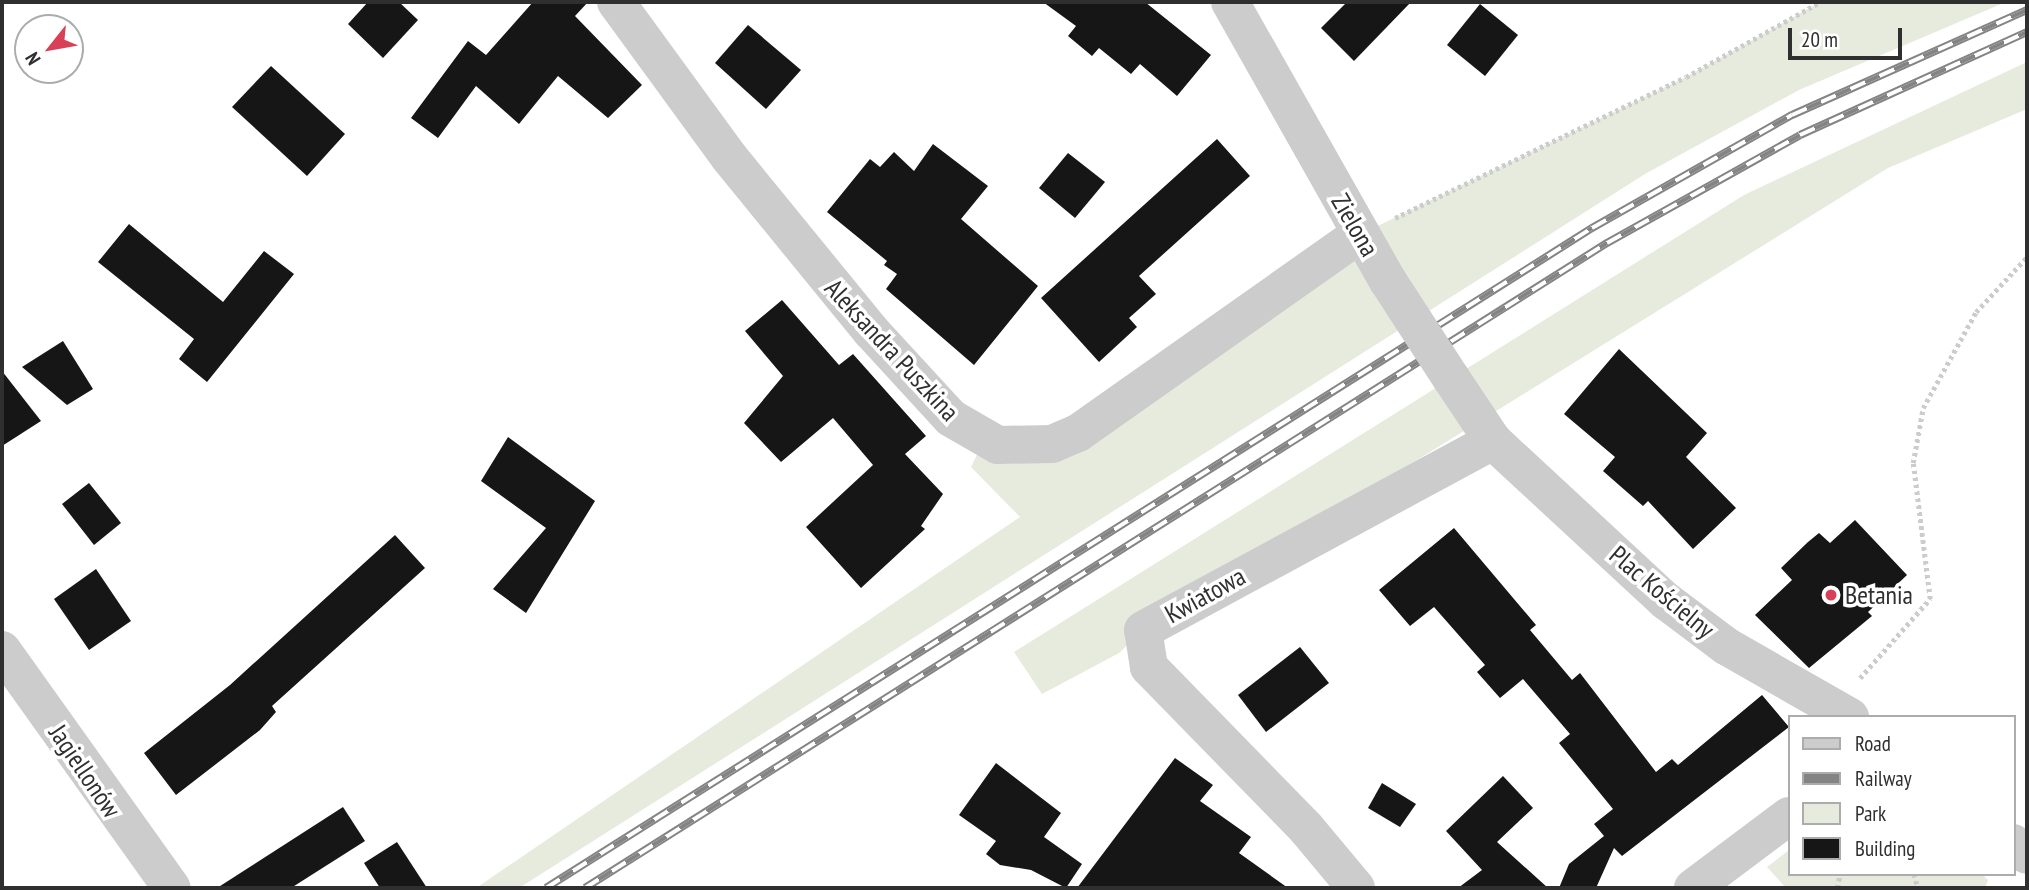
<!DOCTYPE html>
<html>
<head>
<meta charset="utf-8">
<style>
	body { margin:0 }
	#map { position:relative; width:2029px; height:890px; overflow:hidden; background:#fff; font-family:"PT Sans Narrow",sans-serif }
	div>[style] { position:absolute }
	.green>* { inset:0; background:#e6ebde }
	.building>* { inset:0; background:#161616 }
	.path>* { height:4.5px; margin-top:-2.25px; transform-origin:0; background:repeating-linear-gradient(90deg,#ccc 0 3.5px,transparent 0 7px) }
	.minor>* { height:38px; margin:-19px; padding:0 19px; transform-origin:19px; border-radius:19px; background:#ccc }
	.rail>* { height:8px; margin-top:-4px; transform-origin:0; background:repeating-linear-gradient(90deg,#fff 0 16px,#848484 0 32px); box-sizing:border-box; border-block:2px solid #848484 }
	.minor-bridge>* { height:38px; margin:-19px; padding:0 19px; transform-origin:19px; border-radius:19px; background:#ccc }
	.dots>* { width:19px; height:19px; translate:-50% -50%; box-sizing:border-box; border:4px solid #fff; border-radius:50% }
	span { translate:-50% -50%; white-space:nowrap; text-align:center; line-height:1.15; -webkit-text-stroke:7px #fff; paint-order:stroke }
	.street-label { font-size:26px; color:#2f2f2f }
	.poi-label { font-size:26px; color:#2f2f2f }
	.left { translate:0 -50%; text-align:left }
	.frame { position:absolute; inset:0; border:4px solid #2f2f2f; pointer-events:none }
	.legend { position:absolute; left:1788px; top:715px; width:228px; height:161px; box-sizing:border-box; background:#fff; border:2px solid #acacac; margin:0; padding:9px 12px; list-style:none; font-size:21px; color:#2f2f2f }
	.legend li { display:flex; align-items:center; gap:14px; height:35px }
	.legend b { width:35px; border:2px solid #acacac }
	.north { position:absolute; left:14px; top:14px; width:70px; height:70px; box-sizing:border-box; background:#fff; border:2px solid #acacac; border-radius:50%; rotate:239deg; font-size:19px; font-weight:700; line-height:28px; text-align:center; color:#2f2f2f }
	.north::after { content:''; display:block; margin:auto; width:24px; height:32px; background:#d74057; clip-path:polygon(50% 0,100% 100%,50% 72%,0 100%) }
	.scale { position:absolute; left:1788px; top:28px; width:114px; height:32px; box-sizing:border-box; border:4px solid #2f2f2f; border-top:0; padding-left:9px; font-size:21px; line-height:24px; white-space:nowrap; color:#2f2f2f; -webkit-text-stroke:5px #fff; paint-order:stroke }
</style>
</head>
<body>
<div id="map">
	<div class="green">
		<i style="clip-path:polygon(1820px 2px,2006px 2px,1799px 90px,1645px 174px,519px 888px,476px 888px,1020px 517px,971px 467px,985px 438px,1022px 448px,1359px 235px,1686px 77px)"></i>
		<i style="clip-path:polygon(2027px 62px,2027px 109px,1888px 168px,1143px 630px,1119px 653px,1042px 694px,1014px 652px,1744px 195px)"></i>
		<i style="clip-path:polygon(1789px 850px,1789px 874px,1982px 874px,1988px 880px,1985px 888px,1786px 888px,1767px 867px)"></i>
	</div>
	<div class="building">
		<i style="clip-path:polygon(368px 2px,399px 2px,418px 20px,383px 58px,348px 24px)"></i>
		<i style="clip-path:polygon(533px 2px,588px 2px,575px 16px,642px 85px,608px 118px,558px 76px,519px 124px,476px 86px,438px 138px,411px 118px,468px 41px,486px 55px)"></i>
		<i style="clip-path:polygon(1043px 2px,1145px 2px,1211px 55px,1177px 96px,1140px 64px,1131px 74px,1099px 48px,1092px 56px,1068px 36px,1076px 26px)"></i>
		<i style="clip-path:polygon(1347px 2px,1411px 2px,1354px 61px,1321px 28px)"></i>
		<i style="clip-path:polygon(1480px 4px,1518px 35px,1485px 76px,1447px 45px)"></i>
		<i style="clip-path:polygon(748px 25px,801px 70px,766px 109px,715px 63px)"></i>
		<i style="clip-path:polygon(271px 66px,345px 134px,307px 176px,232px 107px)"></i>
		<i style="clip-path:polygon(1217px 139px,1250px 176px,1139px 276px,1156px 294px,1129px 318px,1137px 327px,1099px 362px,1041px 298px)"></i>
		<i style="clip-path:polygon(933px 144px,988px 186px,961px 219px,1038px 286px,974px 365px,886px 289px,897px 274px,884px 265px,887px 261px,827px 212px,870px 159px,880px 167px,894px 152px,914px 171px)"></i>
		<i style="clip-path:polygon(1068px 153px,1105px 182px,1075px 218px,1039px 188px)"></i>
		<i style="clip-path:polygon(129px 224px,223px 302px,264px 251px,294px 274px,207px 382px,179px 359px,194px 339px,98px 262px)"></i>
		<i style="clip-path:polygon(782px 300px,839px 365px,853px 354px,926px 436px,905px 454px,943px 494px,921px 526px,925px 529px,861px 588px,806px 527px,873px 465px,833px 418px,781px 462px,744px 423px,783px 376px,745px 331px)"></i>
		<i style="clip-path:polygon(63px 341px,93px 389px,67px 405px,22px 367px)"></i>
		<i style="clip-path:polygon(1619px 349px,1707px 433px,1686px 457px,1736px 508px,1693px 549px,1648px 501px,1643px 506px,1603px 471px,1615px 457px,1564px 414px)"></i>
		<i style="clip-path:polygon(2px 371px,41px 421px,2px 446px)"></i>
		<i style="clip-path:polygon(508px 437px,595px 501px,526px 613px,493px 589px,546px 528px,481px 481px)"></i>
		<i style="clip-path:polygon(89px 483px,121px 523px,94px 545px,62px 504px)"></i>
		<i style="clip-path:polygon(1855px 520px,1907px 575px,1868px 612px,1872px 616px,1809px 668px,1755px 615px,1792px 580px,1781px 568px,1808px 542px,1819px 533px,1830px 543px)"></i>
		<i style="clip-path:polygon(1454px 528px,1536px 625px,1530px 630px,1572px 680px,1580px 673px,1656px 772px,1672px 759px,1678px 765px,1762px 695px,1789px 727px,1622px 856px,1614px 848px,1596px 888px,1559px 888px,1569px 864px,1604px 836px,1594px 824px,1613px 809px,1559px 743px,1570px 734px,1523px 679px,1500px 698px,1477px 672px,1485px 665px,1434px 607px,1410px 626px,1379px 590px)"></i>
		<i style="clip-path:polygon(395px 535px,425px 568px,272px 706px,276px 712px,260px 730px,176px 795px,144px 753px,230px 685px)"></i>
		<i style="clip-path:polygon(96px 569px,131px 621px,89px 650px,54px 599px)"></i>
		<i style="clip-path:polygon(1300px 647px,1329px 683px,1266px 732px,1238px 695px)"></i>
		<i style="clip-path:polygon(1175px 758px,1213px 785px,1200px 801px,1251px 837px,1239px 853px,1288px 888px,1077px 888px)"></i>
		<i style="clip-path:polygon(996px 763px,1061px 813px,1044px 837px,1082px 864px,1066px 888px,1031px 870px,1000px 865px,986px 854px,996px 841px,959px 815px)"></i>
		<i style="clip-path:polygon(1503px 776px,1533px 808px,1497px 842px,1548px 888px,1458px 888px,1482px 870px,1446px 831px)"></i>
		<i style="clip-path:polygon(1382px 783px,1416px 804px,1400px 827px,1368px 808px)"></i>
		<i style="clip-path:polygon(343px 807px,365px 841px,291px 888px,217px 888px)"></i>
		<i style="clip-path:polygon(397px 842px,427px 888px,380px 888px,364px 863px)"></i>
	</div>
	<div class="path">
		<i style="left:1395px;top:218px;width:323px;rotate:-25.9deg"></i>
		<i style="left:1686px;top:77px;width:154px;rotate:-29.2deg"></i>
		<i style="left:1860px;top:678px;width:106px;rotate:-48.5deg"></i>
		<i style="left:1930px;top:599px;width:137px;rotate:-97.1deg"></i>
		<i style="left:1913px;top:463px;width:56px;rotate:-79.7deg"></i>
		<i style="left:1923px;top:408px;width:110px;rotate:-61.1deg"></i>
		<i style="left:1976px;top:312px;width:75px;rotate:-47.2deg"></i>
		<i style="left:1914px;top:874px;width:15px;rotate:74deg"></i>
		<i style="left:1837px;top:888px;width:14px;rotate:-78deg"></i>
	</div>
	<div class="minor">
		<i style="left:616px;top:2px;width:192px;rotate:53.9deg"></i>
		<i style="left:729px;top:157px;width:225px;rotate:50.8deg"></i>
		<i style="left:871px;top:331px;width:118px;rotate:47.4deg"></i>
		<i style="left:951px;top:418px;width:54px;rotate:29.9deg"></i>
		<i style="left:998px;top:445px;width:54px;rotate:-1.1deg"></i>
		<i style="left:1052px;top:444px;width:28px;rotate:-23deg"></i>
		<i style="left:1078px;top:433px;width:344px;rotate:-35.2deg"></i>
		<i style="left:1230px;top:2px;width:321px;rotate:60.5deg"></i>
		<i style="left:1451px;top:378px;width:76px;rotate:56.3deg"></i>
		<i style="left:1493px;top:441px;width:236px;rotate:42.8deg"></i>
		<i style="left:1666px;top:601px;width:75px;rotate:36.9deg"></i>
		<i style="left:1726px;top:646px;width:143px;rotate:29.8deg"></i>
		<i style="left:2px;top:650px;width:292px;rotate:54.5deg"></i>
		<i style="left:2013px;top:843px;width:18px;rotate:41deg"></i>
		<i style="left:1356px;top:888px;width:78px;rotate:-129.8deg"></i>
		<i style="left:1306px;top:828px;width:225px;rotate:-134.3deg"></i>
		<i style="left:1149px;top:667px;width:37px;rotate:-99deg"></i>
		<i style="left:1143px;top:630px;width:398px;rotate:-28.4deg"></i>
		<i style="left:1693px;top:888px;width:120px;rotate:-36.9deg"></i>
	</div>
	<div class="rail">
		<i style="left:546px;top:888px;width:1237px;rotate:-32.25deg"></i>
		<i style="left:1592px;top:228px;width:230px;rotate:-29.5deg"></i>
		<i style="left:1792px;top:115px;width:257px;rotate:-24.1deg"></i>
		<i style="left:585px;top:888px;width:1209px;rotate:-32.26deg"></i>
		<i style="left:1607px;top:243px;width:221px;rotate:-29.2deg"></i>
		<i style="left:1800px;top:135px;width:249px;rotate:-24.4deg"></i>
	</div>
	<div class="minor-bridge">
		<i style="left:1388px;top:281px;width:116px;rotate:57deg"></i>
	</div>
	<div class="dots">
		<i style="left:1831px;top:595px;background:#d74057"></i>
	</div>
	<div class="street-label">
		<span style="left:1355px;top:225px;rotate:60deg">Zielona</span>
		<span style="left:892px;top:350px;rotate:47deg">Aleksandra Puszkina</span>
		<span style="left:1662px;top:592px;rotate:40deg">Plac Kościelny</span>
		<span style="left:1205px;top:595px;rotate:-29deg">Kwiatowa</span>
		<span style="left:85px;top:771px;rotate:56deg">Jagiellonów</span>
	</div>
	<div class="poi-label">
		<span class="left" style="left:1845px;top:595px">Betania</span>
	</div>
	<div class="frame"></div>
	<ul class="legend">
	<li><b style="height:9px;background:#ccc"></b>Road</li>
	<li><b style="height:9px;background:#848484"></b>Railway</li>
	<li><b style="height:19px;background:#e6ebde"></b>Park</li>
	<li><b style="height:19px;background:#161616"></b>Building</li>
	</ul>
	<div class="north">N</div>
	<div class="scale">20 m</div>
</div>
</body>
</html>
